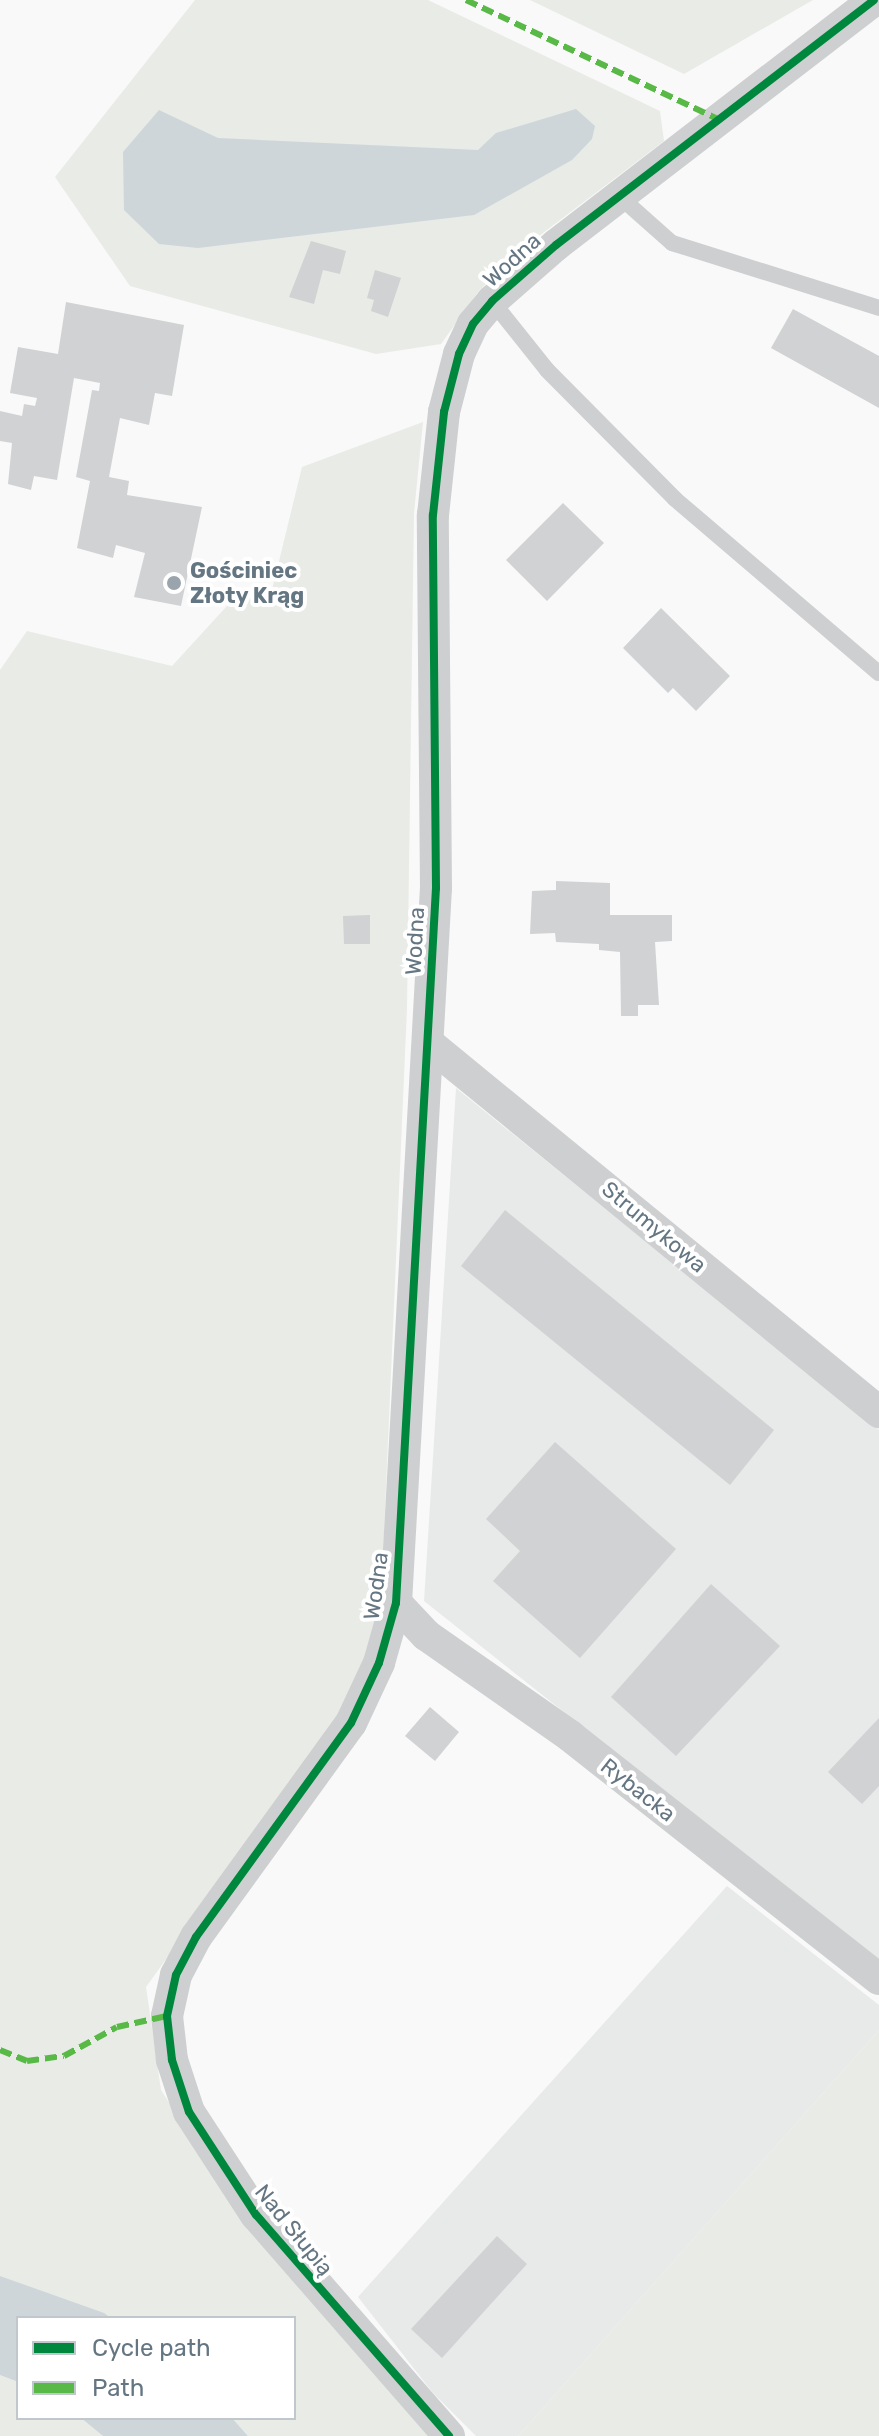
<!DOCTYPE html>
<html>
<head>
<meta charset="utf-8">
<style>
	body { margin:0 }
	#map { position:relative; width:879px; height:2436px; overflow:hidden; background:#f9f9f9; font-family:Rubik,sans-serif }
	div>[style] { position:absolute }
	.built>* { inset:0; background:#e8e9e9 }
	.green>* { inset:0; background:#e8ebe6 }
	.water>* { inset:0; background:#ced6d9 }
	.building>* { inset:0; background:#d0d2d3 }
	.service>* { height:16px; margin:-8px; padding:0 8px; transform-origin:8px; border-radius:8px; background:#cecfd0 }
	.minor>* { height:32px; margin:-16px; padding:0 16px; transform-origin:16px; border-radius:16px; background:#cecfd0 }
	.quiet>* { height:6px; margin-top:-3px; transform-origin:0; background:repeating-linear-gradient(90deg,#58b947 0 12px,transparent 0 18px) }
	.cycleway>* { height:8px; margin:-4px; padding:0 4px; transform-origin:4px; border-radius:4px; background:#00873e }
	.dots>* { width:22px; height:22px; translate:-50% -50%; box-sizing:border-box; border:4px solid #fff; border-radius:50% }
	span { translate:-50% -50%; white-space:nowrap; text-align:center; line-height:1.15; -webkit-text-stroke:8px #fff; paint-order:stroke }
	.street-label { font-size:22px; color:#657683 }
	.poi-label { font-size:22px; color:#657683; font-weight:700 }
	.left { translate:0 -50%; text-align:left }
	.legend { position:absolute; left:16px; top:2316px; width:280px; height:104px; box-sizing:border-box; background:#fff; border:2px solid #c1c8cd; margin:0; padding:10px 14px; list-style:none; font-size:24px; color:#657683 }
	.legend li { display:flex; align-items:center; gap:16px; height:40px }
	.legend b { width:40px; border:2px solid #c1c8cd }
</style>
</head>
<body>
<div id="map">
	<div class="built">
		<i style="clip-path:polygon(456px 1088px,879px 1430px,879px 1962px,424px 1601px)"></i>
		<i style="clip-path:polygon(727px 1886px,879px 2005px,879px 2030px,518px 2436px,476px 2436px,433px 2393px,358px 2297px)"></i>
	</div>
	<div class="green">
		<i style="clip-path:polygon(195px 0,428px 0,660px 111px,664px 141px,514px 255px,479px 291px,441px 344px,376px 354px,130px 286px,55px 177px)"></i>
		<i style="clip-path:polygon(530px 0,813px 0,684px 74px)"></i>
		<i style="clip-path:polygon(423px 422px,414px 513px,407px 1008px,381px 1602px,363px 1668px,335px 1724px,146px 1987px,161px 2090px,251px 2231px,428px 2436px,248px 2436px,232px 2418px,294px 2418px,294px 2318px,111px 2318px,0 2276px,0 670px,27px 631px,172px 666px,237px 595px,270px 598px,302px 467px)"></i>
		<i style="clip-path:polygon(879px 2030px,879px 2436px,518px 2436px)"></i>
		<i style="clip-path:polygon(0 2375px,18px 2382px,18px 2418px,81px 2418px,103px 2436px,0 2436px)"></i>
	</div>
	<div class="water">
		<i style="clip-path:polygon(576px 109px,595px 126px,592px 139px,572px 160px,474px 215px,198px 248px,159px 244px,124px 210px,123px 152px,159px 110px,218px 138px,478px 150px,496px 133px)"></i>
		<i style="clip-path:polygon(0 2276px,104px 2313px,111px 2318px,18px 2318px,18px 2382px,0 2375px)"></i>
		<i style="clip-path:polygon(81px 2418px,232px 2418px,248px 2436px,103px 2436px)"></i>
	</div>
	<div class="building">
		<i style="clip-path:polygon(311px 241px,346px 251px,340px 274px,323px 270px,314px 304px,289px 297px)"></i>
		<i style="clip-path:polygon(375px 270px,401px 278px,388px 317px,371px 311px,374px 300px,367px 298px)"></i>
		<i style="clip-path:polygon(66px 302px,184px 325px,172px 396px,155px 393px,149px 425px,120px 418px,109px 477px,129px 481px,127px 495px,202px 507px,181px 606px,134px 597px,145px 553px,116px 545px,113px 558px,77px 548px,90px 481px,76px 477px,92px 390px,99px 391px,100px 383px,74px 378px,57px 480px,34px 476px,31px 490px,8px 484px,12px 443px,0 441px,0 411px,22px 416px,24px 404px,35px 406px,37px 398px,10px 393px,18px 347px,58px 354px)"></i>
		<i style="clip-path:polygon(793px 309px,879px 356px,879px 408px,771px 348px)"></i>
		<i style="clip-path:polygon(563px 503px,604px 543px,547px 601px,506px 560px)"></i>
		<i style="clip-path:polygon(661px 608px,730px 676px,696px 711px,673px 688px,668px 693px,623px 648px)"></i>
		<i style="clip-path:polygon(556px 881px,610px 883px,610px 915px,672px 915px,672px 941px,655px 942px,659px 1005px,638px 1005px,638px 1016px,621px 1016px,620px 952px,599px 950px,599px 944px,556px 942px,555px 933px,530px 934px,532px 891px,556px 890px)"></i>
		<i style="clip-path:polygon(370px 915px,370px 944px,344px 944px,343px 916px)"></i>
		<i style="clip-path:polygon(505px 1210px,774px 1430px,730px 1485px,461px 1266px)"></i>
		<i style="clip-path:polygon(555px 1442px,676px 1549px,580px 1658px,493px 1581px,520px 1551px,486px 1519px)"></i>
		<i style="clip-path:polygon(711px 1584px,780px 1646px,676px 1756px,611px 1697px)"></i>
		<i style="clip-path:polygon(430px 1707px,459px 1732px,435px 1761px,405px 1736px)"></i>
		<i style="clip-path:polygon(879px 1718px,879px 1786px,862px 1804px,828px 1772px)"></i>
		<i style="clip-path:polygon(497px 2236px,527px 2264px,442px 2358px,411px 2329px)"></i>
	</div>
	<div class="service">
		<i style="left:619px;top:196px;width:71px;rotate:41.6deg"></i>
		<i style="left:672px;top:243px;width:217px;rotate:17.4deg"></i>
		<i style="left:492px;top:301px;width:88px;rotate:51.4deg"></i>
		<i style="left:547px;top:370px;width:182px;rotate:45.2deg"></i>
		<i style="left:675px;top:499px;width:268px;rotate:40.5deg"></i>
	</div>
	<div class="minor">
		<i style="left:428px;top:1043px;width:583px;rotate:39.29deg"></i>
		<i style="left:396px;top:1603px;width:44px;rotate:46.8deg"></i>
		<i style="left:426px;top:1635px;width:176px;rotate:35deg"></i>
		<i style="left:570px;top:1736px;width:393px;rotate:38.2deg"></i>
		<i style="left:449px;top:2436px;width:293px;rotate:-131.1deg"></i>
		<i style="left:256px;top:2215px;width:123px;rotate:-123deg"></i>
		<i style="left:189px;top:2112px;width:55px;rotate:-108.1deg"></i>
		<i style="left:172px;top:2060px;width:44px;rotate:-96.5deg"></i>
		<i style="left:167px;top:2016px;width:42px;rotate:-77.6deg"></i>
		<i style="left:176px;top:1975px;width:43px;rotate:-62.2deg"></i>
		<i style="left:196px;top:1937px;width:264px;rotate:-54.1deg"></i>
		<i style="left:351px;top:1723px;width:66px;rotate:-65deg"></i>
		<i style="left:379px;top:1663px;width:62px;rotate:-74.2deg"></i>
		<i style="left:396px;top:1603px;width:716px;rotate:-86.8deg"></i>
		<i style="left:436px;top:888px;width:373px;rotate:-90.5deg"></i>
		<i style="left:433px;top:515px;width:104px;rotate:-83.9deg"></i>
		<i style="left:444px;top:412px;width:60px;rotate:-75.5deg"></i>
		<i style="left:459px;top:354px;width:33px;rotate:-65deg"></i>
		<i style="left:473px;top:324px;width:30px;rotate:-50deg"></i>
		<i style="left:492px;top:301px;width:85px;rotate:-41.2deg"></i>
		<i style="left:556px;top:245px;width:401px;rotate:-37.6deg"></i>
	</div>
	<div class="quiet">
		<i style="left:466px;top:0;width:279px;rotate:25.3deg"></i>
		<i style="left:0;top:2050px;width:29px;rotate:22deg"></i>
		<i style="left:27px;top:2061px;width:37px;rotate:-8deg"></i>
		<i style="left:64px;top:2056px;width:60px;rotate:-28.7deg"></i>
		<i style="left:117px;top:2027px;width:51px;rotate:-12.4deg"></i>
	</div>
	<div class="cycleway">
		<i style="left:449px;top:2436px;width:293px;rotate:-131.1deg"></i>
		<i style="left:256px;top:2215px;width:123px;rotate:-123deg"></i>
		<i style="left:189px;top:2112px;width:55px;rotate:-108.1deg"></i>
		<i style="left:172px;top:2060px;width:44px;rotate:-96.5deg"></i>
		<i style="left:167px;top:2016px;width:42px;rotate:-77.6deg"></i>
		<i style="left:176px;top:1975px;width:43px;rotate:-62.2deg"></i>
		<i style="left:196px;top:1937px;width:264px;rotate:-54.1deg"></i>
		<i style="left:351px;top:1723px;width:66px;rotate:-65deg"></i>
		<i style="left:379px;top:1663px;width:62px;rotate:-74.2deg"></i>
		<i style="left:396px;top:1603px;width:716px;rotate:-86.8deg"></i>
		<i style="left:436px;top:888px;width:373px;rotate:-90.5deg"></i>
		<i style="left:433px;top:515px;width:104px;rotate:-83.9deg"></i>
		<i style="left:444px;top:412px;width:60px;rotate:-75.5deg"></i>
		<i style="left:459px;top:354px;width:33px;rotate:-65deg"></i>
		<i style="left:473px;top:324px;width:30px;rotate:-50deg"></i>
		<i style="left:492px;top:301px;width:85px;rotate:-41.2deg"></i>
		<i style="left:556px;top:245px;width:401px;rotate:-37.6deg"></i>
	</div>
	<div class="dots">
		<i style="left:174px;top:583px;background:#99a4ac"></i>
	</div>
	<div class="street-label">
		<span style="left:512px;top:260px;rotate:-42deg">Wodna</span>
		<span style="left:415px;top:941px;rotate:-87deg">Wodna</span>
		<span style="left:654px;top:1227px;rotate:40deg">Strumykowa</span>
		<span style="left:376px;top:1586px;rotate:-82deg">Wodna</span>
		<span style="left:638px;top:1790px;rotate:38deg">Rybacka</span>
		<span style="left:294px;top:2230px;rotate:51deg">Nad Słupią</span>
	</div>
	<div class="poi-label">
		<span class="left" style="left:190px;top:583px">Gościniec<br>Złoty Krąg</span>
	</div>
	<ul class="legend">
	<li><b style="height:10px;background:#00873e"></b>Cycle path</li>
	<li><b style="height:10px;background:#58b947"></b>Path</li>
	</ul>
</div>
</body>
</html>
